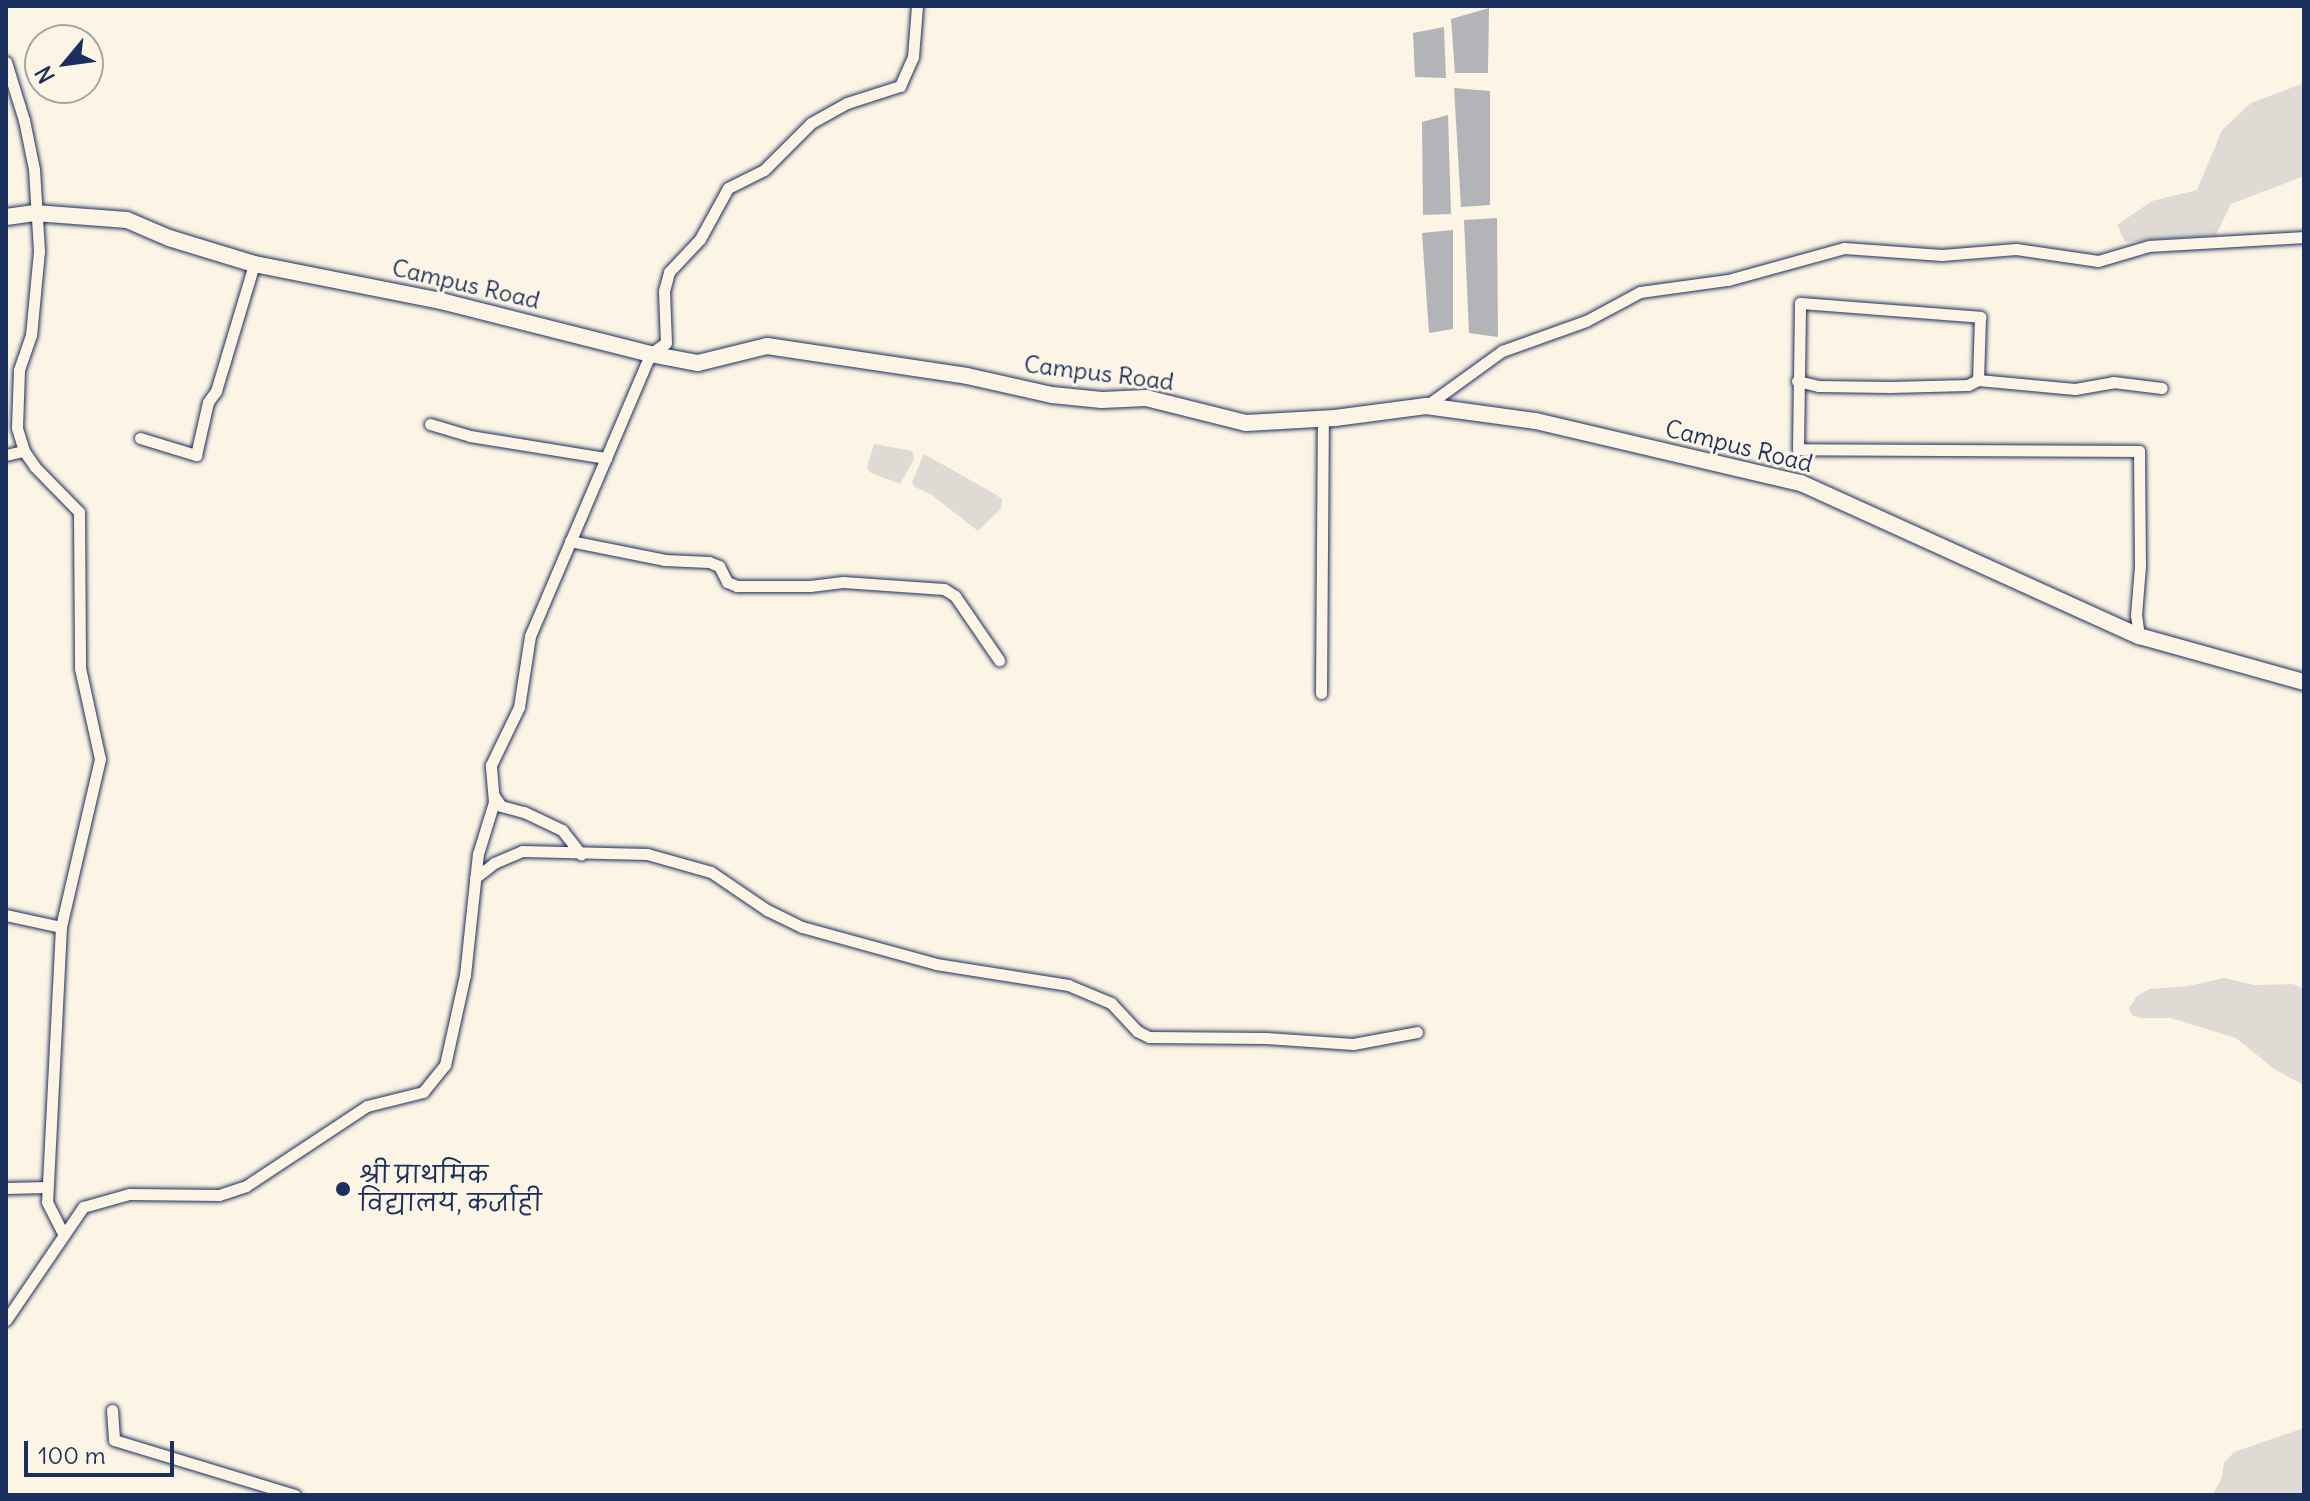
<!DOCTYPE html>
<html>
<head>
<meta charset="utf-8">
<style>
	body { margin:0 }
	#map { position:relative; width:2310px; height:1501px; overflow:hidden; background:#fcf5e5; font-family:Delius,"Playpen Sans Deva",sans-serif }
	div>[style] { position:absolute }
	.green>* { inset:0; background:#dfdbd4 }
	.water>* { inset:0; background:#b2b4b8 }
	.roads { filter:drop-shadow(0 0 2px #1b2f5e) drop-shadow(0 0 2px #1b2f5e) }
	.street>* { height:11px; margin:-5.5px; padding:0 5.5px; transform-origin:5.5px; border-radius:5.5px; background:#fcf5e5 }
	.secondary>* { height:16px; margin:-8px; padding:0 8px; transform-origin:8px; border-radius:8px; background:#fcf5e5 }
	.dots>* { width:22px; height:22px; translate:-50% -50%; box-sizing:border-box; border:4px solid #fcf5e5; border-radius:50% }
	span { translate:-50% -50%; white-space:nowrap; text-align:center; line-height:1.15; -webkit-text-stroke:6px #fcf5e5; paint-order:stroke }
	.street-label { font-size:24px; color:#1b2f5e }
	.poi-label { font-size:24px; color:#1b2f5e }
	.left { translate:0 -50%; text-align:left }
	.frame { position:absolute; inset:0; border:8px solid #1b2f5e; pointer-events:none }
	.north { position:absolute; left:24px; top:24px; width:80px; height:80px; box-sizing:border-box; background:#fcf5e5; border:2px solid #a2a6af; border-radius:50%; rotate:241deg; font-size:22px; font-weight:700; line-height:32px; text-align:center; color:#1b2f5e }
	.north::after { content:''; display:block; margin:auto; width:28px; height:36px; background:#1b2f5e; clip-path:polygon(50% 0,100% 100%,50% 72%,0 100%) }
	.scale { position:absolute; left:24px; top:1441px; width:150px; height:36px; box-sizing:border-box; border:4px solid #1b2f5e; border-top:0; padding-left:10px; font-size:24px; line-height:28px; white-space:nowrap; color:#1b2f5e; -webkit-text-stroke:6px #fcf5e5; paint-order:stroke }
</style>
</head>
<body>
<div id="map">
	<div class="green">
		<i style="clip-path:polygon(2304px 83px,2304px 176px,2231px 204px,2216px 235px,2125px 242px,2117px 225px,2152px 201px,2197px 190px,2222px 130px,2251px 103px)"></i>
		<i style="clip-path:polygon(874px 444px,912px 451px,914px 459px,900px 484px,871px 473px,867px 467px)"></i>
		<i style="clip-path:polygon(924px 454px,995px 494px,1002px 499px,1001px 509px,978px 531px,932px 495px,915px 487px,912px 482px)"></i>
		<i style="clip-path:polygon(2224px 978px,2254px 985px,2293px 984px,2304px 989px,2304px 1085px,2274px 1069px,2236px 1038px,2171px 1018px,2140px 1018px,2132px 1015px,2129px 1008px,2137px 996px,2150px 989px,2188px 986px)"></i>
		<i style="clip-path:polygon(2304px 1428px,2304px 1495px,2212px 1495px,2221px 1480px,2224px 1463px,2234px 1452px)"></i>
	</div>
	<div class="water">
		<i style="clip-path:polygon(1489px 8px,1488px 73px,1455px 73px,1451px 19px)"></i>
		<i style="clip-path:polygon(1444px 27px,1446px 78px,1415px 77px,1413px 33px)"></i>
		<i style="clip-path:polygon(1454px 88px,1490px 91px,1490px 205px,1461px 207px)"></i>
		<i style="clip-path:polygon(1448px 115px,1451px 214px,1423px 215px,1422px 122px)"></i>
		<i style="clip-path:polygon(1497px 218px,1498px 337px,1469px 333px,1464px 220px)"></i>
		<i style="clip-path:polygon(1453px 230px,1453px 329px,1429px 333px,1422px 233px)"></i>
	</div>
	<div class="roads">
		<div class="street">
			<i style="left:6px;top:62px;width:61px;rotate:72.8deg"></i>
			<i style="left:24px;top:120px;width:50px;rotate:78.5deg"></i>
			<i style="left:34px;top:169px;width:82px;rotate:86.5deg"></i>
			<i style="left:39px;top:251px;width:84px;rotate:95.4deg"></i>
			<i style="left:31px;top:335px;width:37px;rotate:109deg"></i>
			<i style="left:19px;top:370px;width:58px;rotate:92deg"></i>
			<i style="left:17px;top:428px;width:24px;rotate:73deg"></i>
			<i style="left:24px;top:451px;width:19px;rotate:55deg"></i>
			<i style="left:35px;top:467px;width:63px;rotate:45.6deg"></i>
			<i style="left:79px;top:512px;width:156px;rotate:89.6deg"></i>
			<i style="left:80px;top:668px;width:93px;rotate:77.6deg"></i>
			<i style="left:100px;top:759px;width:172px;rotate:103.1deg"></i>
			<i style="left:61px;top:927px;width:275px;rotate:92.9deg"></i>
			<i style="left:47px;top:1202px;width:35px;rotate:63deg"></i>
			<i style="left:1797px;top:381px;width:22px;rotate:13deg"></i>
			<i style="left:1818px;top:386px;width:72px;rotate:0.8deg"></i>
			<i style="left:1890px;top:387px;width:78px;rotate:-1.5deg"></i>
			<i style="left:1968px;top:385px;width:11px;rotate:-27deg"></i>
			<i style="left:1426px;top:406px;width:94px;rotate:-35.9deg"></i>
			<i style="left:1502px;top:351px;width:89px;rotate:-19.7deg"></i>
			<i style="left:1586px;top:321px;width:61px;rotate:-28.2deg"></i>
			<i style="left:1640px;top:292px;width:89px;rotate:-7.8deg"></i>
			<i style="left:1728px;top:280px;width:120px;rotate:-15.4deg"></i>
			<i style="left:1844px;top:248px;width:98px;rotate:4.1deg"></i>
			<i style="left:1942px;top:255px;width:74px;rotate:-4.6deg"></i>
			<i style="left:2016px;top:249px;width:83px;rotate:8.3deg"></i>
			<i style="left:2098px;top:261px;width:53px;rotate:-16.4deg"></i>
			<i style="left:2149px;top:246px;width:155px;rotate:-3.3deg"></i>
			<i style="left:430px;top:424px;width:42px;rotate:16.7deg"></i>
			<i style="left:470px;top:436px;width:138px;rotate:9.2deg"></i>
			<i style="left:140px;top:438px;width:59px;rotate:16.9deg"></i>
			<i style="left:196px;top:455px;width:54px;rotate:-77.2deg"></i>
			<i style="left:208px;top:402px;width:14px;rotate:-54deg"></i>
			<i style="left:216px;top:391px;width:133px;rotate:-73.3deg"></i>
			<i style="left:6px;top:455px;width:18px;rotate:-13deg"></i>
			<i style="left:570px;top:541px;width:97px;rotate:11.3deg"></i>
			<i style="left:665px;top:560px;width:44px;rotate:2.6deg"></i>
			<i style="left:709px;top:562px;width:11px;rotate:22deg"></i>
			<i style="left:719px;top:566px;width:18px;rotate:63deg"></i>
			<i style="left:727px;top:582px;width:11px;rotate:22deg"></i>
			<i style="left:737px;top:586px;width:73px"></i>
			<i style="left:810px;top:586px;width:33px;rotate:-7deg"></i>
			<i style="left:843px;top:582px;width:101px;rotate:4deg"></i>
			<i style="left:944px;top:589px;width:13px;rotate:32deg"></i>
			<i style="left:955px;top:596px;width:78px;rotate:55.5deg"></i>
			<i style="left:2139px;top:636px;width:21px;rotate:-98deg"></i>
			<i style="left:2136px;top:615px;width:49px;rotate:-85.3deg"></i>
			<i style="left:2140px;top:566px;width:115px;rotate:-90.5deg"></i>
			<i style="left:2139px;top:451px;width:341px;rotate:-179.7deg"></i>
			<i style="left:1798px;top:449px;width:146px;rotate:-89.2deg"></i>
			<i style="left:1800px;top:303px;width:181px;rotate:4.4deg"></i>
			<i style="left:1980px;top:317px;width:63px;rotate:91.8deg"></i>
			<i style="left:1978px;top:380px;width:97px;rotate:5.3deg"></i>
			<i style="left:2075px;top:389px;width:39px;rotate:-10deg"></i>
			<i style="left:2113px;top:382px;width:49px;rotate:7deg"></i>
			<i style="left:1321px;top:693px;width:274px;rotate:-89.6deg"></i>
			<i style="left:494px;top:796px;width:12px;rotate:55deg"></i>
			<i style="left:501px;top:806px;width:24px;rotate:15deg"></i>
			<i style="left:524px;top:812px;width:42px;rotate:25.3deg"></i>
			<i style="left:562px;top:830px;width:31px;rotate:52deg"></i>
			<i style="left:475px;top:878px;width:24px;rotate:-38deg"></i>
			<i style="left:494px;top:863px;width:30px;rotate:-23deg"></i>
			<i style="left:522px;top:851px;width:125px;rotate:1.4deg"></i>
			<i style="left:647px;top:854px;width:66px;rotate:15.7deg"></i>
			<i style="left:711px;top:872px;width:68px;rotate:34.2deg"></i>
			<i style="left:767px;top:910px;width:39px;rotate:26deg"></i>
			<i style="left:802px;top:927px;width:139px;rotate:15.4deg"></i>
			<i style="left:936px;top:964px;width:134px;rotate:9deg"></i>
			<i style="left:1068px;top:985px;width:47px;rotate:22.7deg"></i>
			<i style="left:1111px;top:1003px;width:38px;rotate:47deg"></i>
			<i style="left:1137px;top:1031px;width:13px;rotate:27deg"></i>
			<i style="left:1149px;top:1037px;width:117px;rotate:0.5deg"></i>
			<i style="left:1266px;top:1038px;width:87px;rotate:3.9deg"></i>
			<i style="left:1353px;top:1044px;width:65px;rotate:-10.6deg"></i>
			<i style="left:6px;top:915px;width:56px;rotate:12.3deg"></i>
			<i style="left:6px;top:1188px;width:41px;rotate:-1.4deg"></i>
			<i style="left:6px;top:1320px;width:137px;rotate:-55.7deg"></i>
			<i style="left:83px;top:1207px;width:48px;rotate:-15.8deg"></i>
			<i style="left:129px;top:1194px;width:90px;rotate:0.6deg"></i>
			<i style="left:219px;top:1195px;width:28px;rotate:-18deg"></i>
			<i style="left:246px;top:1186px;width:145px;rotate:-33.5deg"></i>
			<i style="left:367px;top:1106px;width:58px;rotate:-14deg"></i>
			<i style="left:423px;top:1092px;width:35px;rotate:-51deg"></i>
			<i style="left:445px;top:1065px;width:92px;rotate:-77.5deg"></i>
			<i style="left:465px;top:975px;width:122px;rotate:-83.9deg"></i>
			<i style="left:478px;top:854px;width:54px;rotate:-72.9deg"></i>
			<i style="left:494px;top:802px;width:37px;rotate:-95deg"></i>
			<i style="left:491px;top:765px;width:64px;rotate:-64.2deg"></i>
			<i style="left:519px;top:707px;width:72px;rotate:-81.2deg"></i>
			<i style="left:530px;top:636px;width:306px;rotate:-66.9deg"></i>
			<i style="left:650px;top:354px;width:19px;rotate:-35deg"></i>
			<i style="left:666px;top:343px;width:52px;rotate:-92.2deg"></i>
			<i style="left:664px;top:291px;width:20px;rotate:-75deg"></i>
			<i style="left:669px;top:272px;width:45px;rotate:-46.8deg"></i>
			<i style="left:700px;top:239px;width:58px;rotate:-61.2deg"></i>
			<i style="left:728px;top:188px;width:40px;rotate:-26.6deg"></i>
			<i style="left:764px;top:170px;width:66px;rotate:-45deg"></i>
			<i style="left:811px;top:123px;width:41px;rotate:-29.1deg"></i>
			<i style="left:847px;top:103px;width:56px;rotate:-17.8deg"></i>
			<i style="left:900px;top:86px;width:32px;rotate:-66deg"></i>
			<i style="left:913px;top:57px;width:51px;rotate:-85.5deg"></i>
			<i style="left:112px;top:1410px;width:30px;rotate:86deg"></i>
			<i style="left:114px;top:1440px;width:189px;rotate:16.9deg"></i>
		</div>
		<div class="secondary">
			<i style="left:6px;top:217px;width:29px;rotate:-8deg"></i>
			<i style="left:35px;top:213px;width:92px;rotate:4.4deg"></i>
			<i style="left:127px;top:220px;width:46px;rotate:23.2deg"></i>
			<i style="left:169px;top:238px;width:89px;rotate:17deg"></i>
			<i style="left:254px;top:264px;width:191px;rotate:11.2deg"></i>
			<i style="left:441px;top:301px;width:216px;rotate:14.2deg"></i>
			<i style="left:650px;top:354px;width:49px;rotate:10.6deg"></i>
			<i style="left:698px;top:363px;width:71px;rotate:-13.8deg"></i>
			<i style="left:767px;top:346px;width:202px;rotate:8.5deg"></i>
			<i style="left:967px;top:376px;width:87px;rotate:12.6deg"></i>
			<i style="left:1052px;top:395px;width:50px;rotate:5.7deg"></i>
			<i style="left:1102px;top:400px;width:44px;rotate:-2.6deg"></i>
			<i style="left:1146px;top:398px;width:103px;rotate:14deg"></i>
			<i style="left:1246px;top:423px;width:89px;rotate:-3.2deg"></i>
			<i style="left:1335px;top:418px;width:92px;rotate:-7.5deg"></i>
			<i style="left:1426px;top:406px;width:111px;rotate:7.8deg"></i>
			<i style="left:1536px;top:421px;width:272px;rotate:13.2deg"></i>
			<i style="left:1801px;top:483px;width:371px;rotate:24.4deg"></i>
			<i style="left:2139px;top:636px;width:171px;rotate:15.6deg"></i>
		</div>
	</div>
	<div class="dots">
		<i style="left:343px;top:1189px;background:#1b2f5e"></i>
	</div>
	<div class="street-label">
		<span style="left:466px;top:284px;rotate:13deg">Campus Road</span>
		<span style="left:1099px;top:373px;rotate:7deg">Campus Road</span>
		<span style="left:1739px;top:446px;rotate:14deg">Campus Road</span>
	</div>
	<div class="poi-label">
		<span class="left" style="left:359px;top:1189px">श्री प्राथमिक<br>विद्यालय, कर्जाही</span>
	</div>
	<div class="frame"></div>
	<div class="north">N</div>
	<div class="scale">100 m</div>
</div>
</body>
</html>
